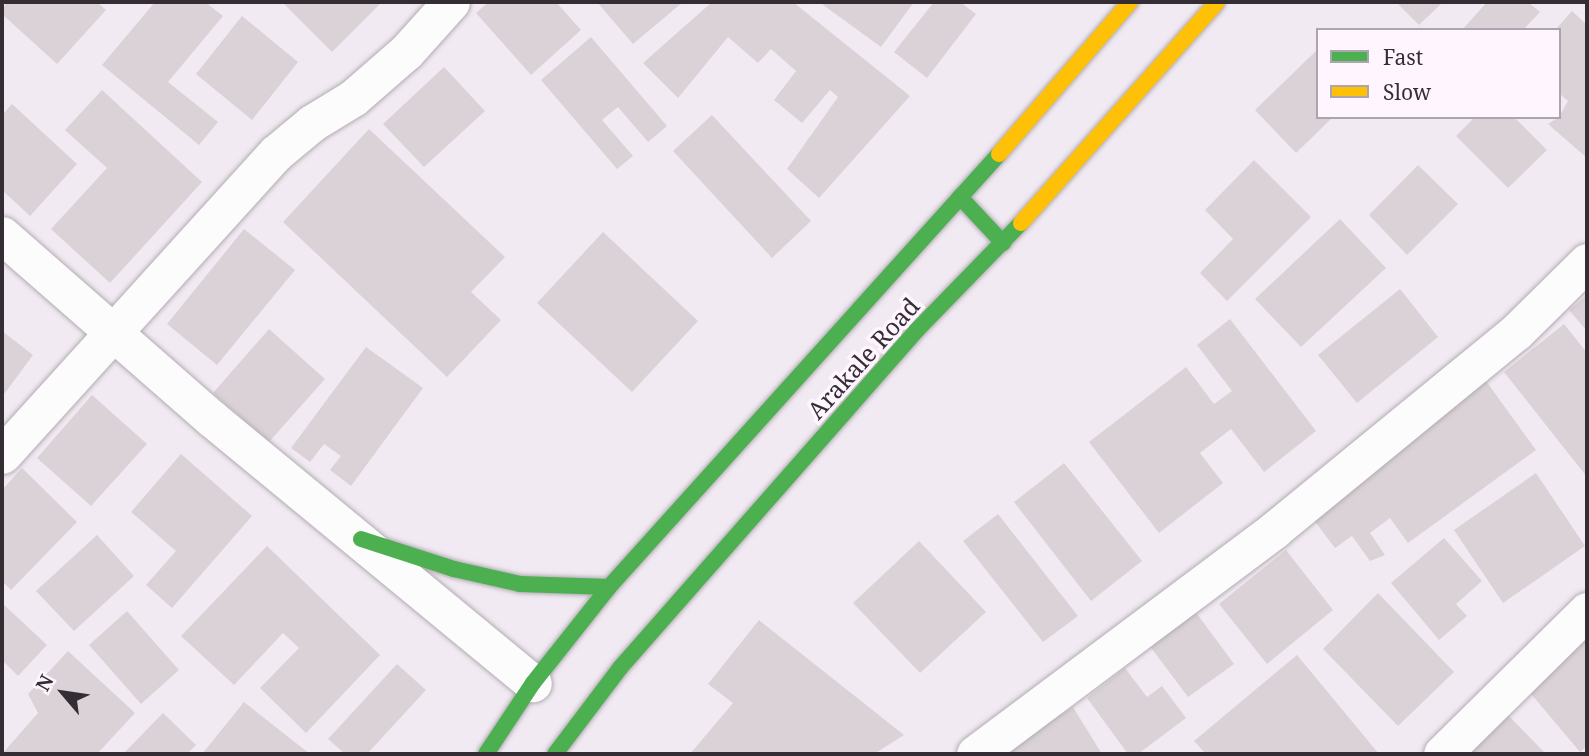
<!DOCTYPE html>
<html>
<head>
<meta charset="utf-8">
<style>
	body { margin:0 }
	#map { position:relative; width:1589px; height:756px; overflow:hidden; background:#f2eaf2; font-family:"Noto Serif",serif }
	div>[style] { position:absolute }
	.building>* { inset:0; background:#dad2d7 }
	.roads { filter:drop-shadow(0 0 2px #b2acb3) drop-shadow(0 0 2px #b2acb3) }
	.street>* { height:37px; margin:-18.5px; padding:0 18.5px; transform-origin:18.5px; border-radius:18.5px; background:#fdfcfd }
	.fast>* { height:16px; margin:-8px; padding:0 8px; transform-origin:8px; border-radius:8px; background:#4caf50 }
	.slow>* { height:16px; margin:-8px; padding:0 8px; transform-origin:8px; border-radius:8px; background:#ffc107 }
	span { translate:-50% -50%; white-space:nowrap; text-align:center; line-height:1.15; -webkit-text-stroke:7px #fef5ff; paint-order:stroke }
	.street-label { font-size:24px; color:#342e34 }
	.frame { position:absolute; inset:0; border:4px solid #342e34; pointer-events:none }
	.legend { position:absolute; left:1316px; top:28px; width:245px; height:91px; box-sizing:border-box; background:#fef5ff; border:2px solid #ada5ae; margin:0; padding:9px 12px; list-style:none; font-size:21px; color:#342e34 }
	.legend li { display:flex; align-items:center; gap:14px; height:35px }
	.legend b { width:35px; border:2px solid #ada5ae }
	.north { position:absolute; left:28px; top:658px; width:70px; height:70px; -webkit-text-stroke:5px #fef5ff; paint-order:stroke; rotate:299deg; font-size:19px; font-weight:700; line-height:28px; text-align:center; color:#342e34 }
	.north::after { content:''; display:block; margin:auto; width:24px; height:32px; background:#342e34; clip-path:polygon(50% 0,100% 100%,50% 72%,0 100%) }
</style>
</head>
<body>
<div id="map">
	<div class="building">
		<i style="clip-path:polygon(6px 2px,97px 2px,106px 10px,57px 64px,2px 14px)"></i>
		<i style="clip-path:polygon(155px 2px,205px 2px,223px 16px,168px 82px,218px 122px,199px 145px,102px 65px)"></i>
		<i style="clip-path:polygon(282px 2px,382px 2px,332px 52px)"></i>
		<i style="clip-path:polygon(489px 2px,556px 2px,581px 30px,531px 75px,476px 13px)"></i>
		<i style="clip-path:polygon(597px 2px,683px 2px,633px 44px)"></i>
		<i style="clip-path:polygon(712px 2px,793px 2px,910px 96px,819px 198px,787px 169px,838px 97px,830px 90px,802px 123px,774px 100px,796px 71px,771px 49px,758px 63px,728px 37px,678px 98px,643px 63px)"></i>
		<i style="clip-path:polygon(819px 2px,914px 2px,881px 47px)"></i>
		<i style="clip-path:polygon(934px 2px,960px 2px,976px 14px,927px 78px,894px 52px)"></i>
		<i style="clip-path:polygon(1396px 2px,1443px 2px,1419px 25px)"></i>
		<i style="clip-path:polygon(1487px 2px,1528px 2px,1540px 12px,1523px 30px,1462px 30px)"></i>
		<i style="clip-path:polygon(1572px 11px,1587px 25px,1587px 158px,1548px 124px,1559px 117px,1568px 101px,1559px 93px,1559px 30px,1555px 30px)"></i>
		<i style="clip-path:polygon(242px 16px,298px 62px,252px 120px,196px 74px)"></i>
		<i style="clip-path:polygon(591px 37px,667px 126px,648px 142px,618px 107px,602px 120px,633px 156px,617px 169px,541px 80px)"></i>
		<i style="clip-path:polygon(1318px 49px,1318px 117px,1333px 117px,1296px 153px,1255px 110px)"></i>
		<i style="clip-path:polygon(444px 67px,485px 111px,424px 167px,383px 124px)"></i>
		<i style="clip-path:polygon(102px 90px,202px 182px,110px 283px,51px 229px,107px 168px,65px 130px)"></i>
		<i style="clip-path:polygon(12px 104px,77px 164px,30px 216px,2px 190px,2px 115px)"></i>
		<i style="clip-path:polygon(712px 115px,811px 221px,772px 258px,673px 151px)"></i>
		<i style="clip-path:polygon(1475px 117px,1514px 117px,1547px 150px,1508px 188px,1456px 136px)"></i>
		<i style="clip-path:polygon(369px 129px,505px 257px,471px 292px,501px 320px,447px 377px,283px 222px)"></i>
		<i style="clip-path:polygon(1254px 160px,1311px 217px,1227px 301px,1200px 273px,1233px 239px,1205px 210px)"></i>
		<i style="clip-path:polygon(1418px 165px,1458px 204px,1407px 255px,1369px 215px)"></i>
		<i style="clip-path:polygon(1340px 219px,1386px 268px,1301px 347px,1255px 299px)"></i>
		<i style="clip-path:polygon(244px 229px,295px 270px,217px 365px,167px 324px)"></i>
		<i style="clip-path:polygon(603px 232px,698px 321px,632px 392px,537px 303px)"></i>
		<i style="clip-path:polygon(1400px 289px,1438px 337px,1357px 403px,1318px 355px)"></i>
		<i style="clip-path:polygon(1587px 295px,1587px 331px,1569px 310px)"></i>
		<i style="clip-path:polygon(1230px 319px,1316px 431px,1264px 472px,1231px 429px,1200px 453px,1223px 483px,1159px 533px,1089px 442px,1186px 367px,1214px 404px,1232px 391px,1197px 345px)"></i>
		<i style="clip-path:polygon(1564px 324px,1587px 353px,1587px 477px,1504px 372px)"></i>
		<i style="clip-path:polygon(269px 329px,325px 379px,269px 442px,213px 393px)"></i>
		<i style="clip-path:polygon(2px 331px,33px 355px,2px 397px)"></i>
		<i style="clip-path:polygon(366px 347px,423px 388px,351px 486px,330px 470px,341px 456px,324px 444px,310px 462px,291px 448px)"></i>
		<i style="clip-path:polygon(1486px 381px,1536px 450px,1408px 543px,1390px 518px,1370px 533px,1385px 555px,1370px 561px,1352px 536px,1335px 548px,1307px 511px)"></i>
		<i style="clip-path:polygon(92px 395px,147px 444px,91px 506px,37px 458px)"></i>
		<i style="clip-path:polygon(181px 454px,252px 516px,172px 608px,146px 585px,176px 551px,131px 512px)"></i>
		<i style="clip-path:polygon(1064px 463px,1142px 561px,1091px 601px,1014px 502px)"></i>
		<i style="clip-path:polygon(22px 468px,77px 522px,11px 590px,2px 581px,2px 490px)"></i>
		<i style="clip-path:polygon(1536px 473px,1585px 546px,1503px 603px,1454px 530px)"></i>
		<i style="clip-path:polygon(998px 514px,1078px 616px,1043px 642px,963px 541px)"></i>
		<i style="clip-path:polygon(97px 535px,134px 576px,74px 631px,36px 591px)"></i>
		<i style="clip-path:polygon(1444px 538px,1482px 581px,1456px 604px,1467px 616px,1439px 640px,1391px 583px)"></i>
		<i style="clip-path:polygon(919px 541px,986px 612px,920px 673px,853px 603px)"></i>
		<i style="clip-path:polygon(267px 546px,380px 655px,306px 733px,260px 688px,299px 648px,283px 633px,234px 685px,181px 636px)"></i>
		<i style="clip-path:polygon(1286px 550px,1333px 610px,1267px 664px,1219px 604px)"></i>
		<i style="clip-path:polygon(1378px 593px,1454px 672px,1398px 726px,1323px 649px)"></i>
		<i style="clip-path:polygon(2px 603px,47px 645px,18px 676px,2px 660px)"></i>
		<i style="clip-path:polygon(127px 611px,179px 670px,141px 704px,89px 645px)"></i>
		<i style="clip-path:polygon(1195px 611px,1234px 664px,1188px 697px,1149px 645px)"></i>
		<i style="clip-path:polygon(759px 620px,904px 735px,874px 754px,690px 754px,733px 703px,708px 684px)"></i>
		<i style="clip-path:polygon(1587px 630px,1587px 746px,1580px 752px,1522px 683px)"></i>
		<i style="clip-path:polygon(68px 651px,135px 713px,97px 754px,2px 754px,38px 713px,28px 694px)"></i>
		<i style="clip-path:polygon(1297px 655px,1379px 754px,1206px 754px,1194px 741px)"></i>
		<i style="clip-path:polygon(397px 664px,426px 690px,367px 754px,345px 754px,328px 739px)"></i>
		<i style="clip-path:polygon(1125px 668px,1147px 697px,1162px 686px,1186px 718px,1138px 754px,1128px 754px,1087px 698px)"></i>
		<i style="clip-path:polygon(244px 702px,310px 754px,202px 754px)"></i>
		<i style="clip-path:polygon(1073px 707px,1102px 754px,1004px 754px,1002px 752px)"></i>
		<i style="clip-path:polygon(163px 713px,196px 745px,187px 754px,123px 754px)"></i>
		<i style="clip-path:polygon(1507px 714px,1546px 754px,1464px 754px)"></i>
	</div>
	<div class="roads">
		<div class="street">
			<i style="left:2px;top:235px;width:278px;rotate:41.2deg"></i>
			<i style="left:211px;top:418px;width:417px;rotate:39.5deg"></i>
			<i style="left:2px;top:455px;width:408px;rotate:-47.8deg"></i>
			<i style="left:276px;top:153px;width:47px;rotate:-39.8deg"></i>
			<i style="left:312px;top:123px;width:48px;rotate:-31.4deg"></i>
			<i style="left:353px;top:98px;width:70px;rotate:-41deg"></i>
			<i style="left:406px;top:52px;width:67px;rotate:-48deg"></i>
			<i style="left:975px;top:754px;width:374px;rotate:-36.8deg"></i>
			<i style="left:1274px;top:530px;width:313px;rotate:-39.3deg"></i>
			<i style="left:1516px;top:332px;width:100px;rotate:-44.6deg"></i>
			<i style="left:1442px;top:754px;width:204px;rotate:-44.6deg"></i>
		</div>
		<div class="fast">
			<i style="left:960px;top:197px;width:63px;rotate:46.9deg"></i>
			<i style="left:361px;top:539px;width:98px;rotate:17.9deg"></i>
			<i style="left:454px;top:569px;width:68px;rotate:12.8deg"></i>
			<i style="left:520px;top:584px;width:89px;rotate:1.9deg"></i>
			<i style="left:486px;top:754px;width:85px;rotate:-56.5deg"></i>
			<i style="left:533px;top:683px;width:122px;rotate:-51.6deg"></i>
			<i style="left:609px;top:587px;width:583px;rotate:-47.99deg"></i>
			<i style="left:555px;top:754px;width:108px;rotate:-52.9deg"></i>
			<i style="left:620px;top:668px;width:449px;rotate:-48.7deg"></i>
			<i style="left:916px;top:331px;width:151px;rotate:-45.8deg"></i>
		</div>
		<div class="slow">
			<i style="left:999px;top:154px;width:201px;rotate:-49.2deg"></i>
			<i style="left:1021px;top:223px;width:295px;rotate:-48.4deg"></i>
		</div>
	</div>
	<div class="street-label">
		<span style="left:863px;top:358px;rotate:-48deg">Arakale Road</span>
	</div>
	<div class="frame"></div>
	<ul class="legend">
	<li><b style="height:9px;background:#4caf50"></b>Fast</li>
	<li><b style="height:9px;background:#ffc107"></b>Slow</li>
	</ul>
	<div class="north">N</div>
</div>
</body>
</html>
